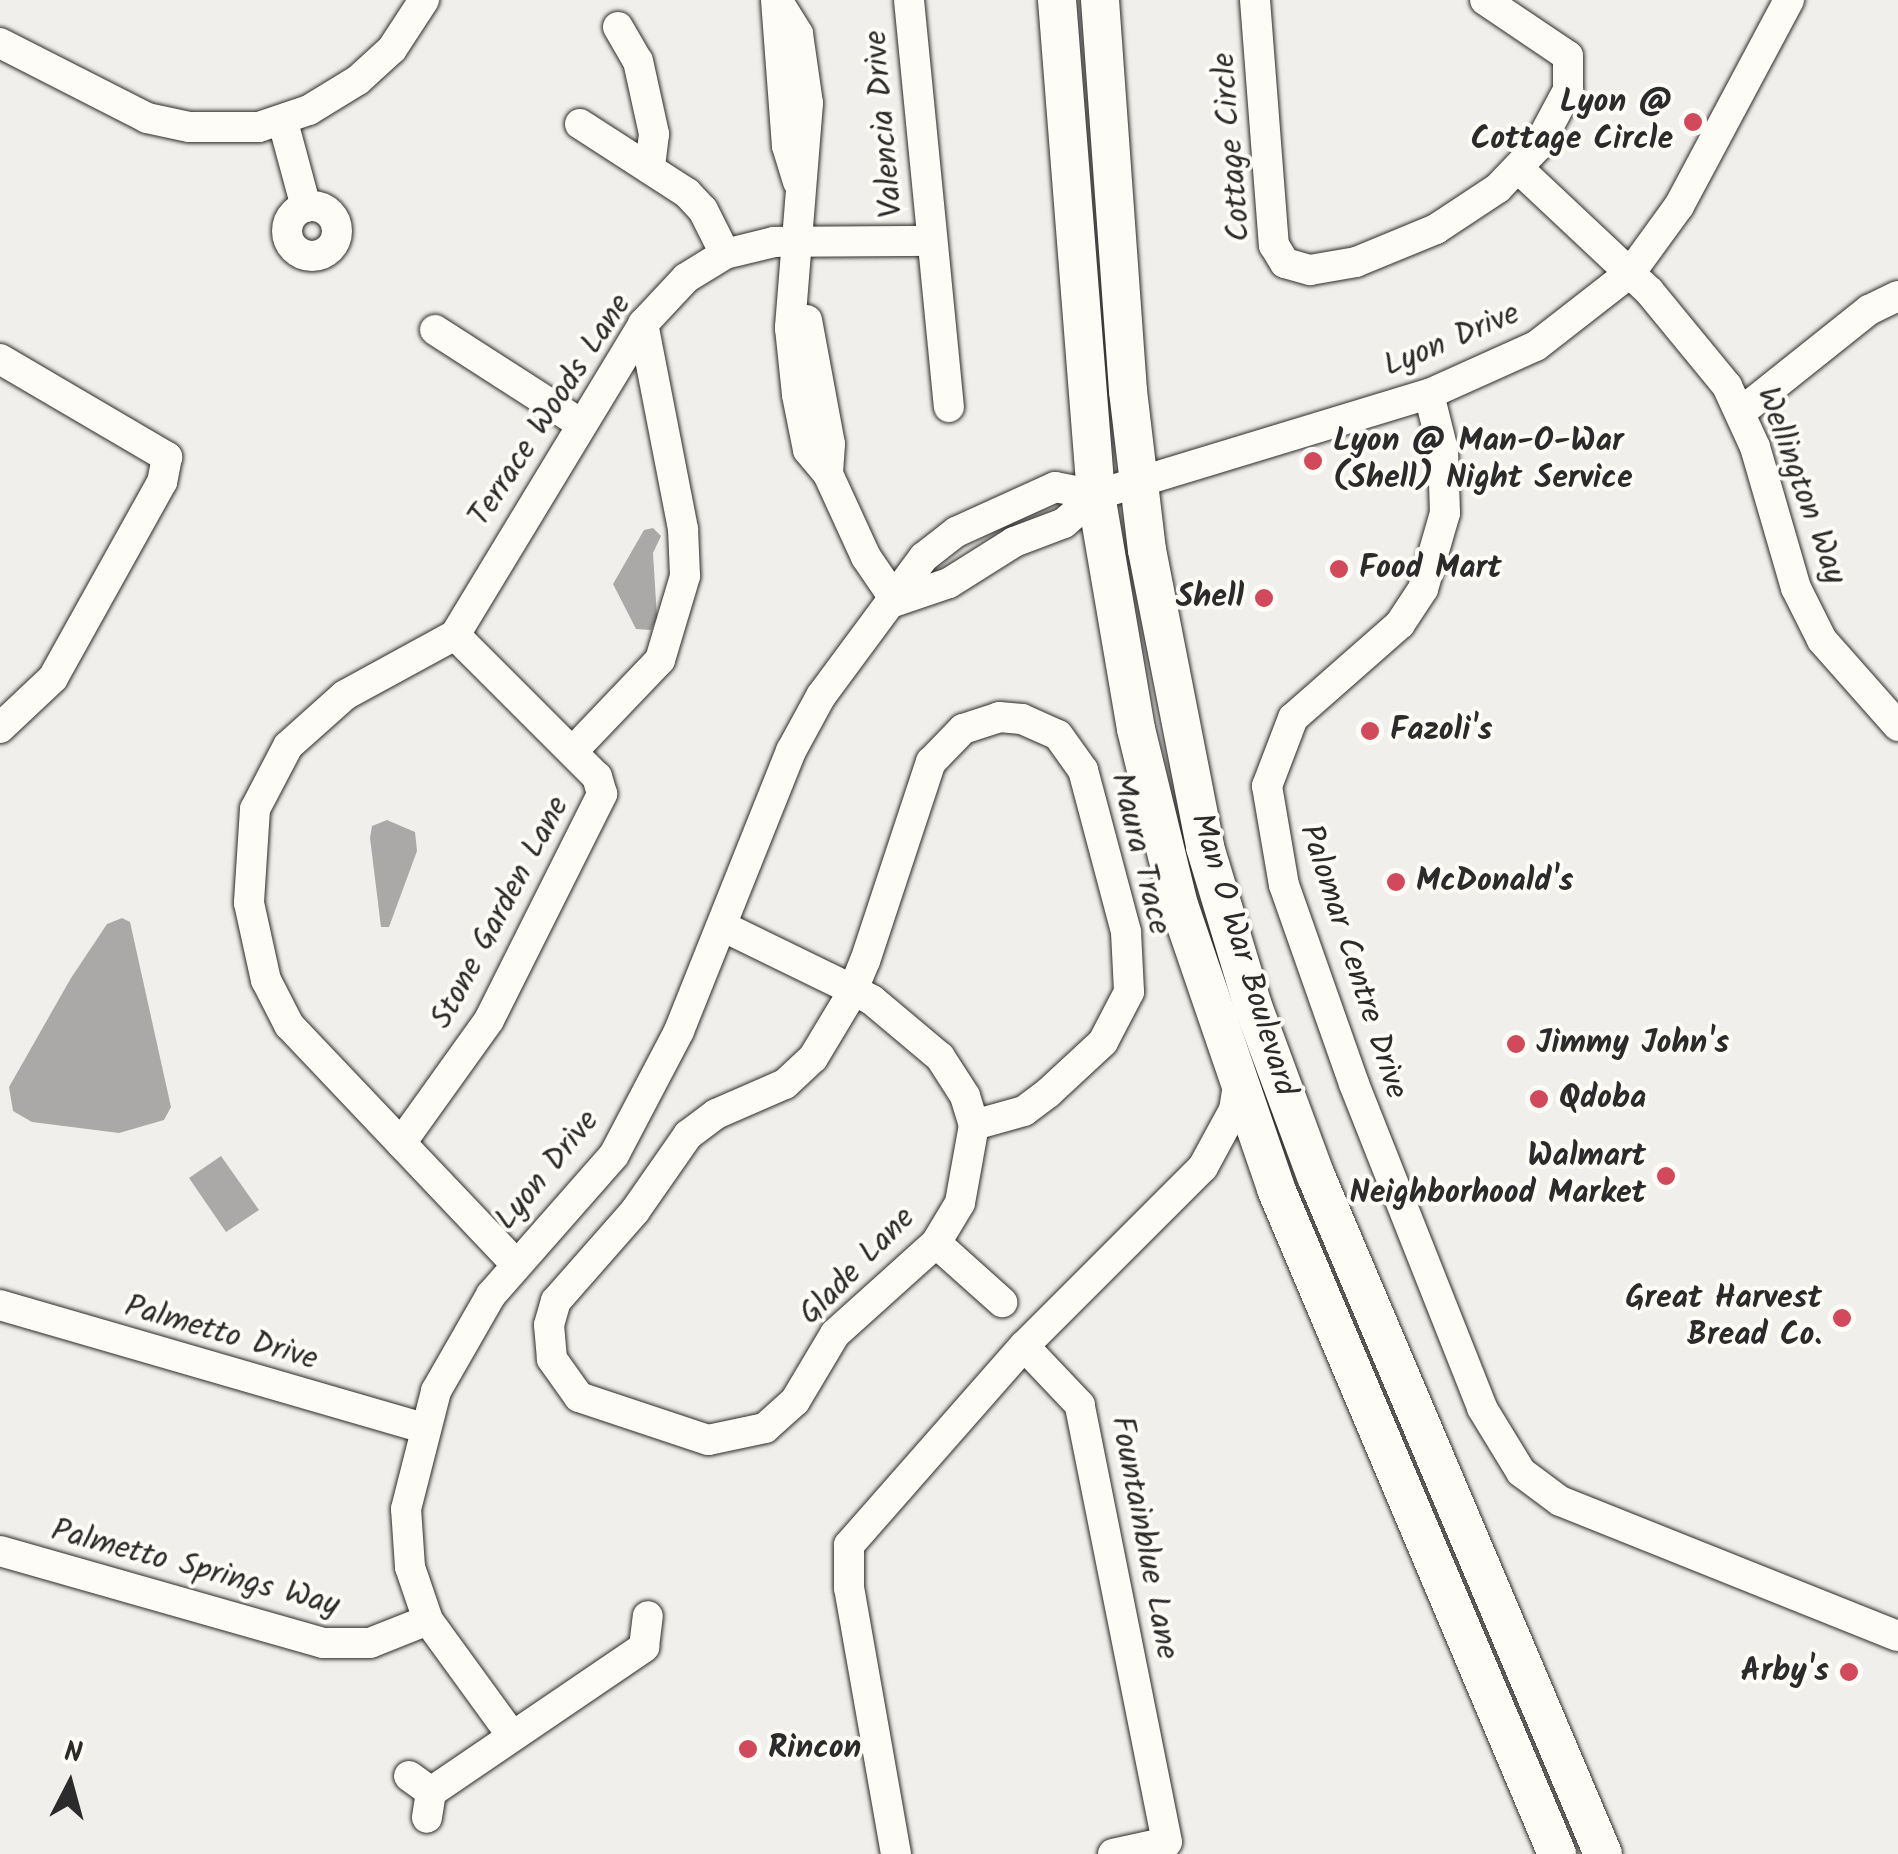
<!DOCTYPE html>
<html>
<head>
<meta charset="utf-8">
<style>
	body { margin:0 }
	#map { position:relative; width:1898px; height:1854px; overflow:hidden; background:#f0efeb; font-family:Kalam,sans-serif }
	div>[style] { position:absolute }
	.water>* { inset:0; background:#aaa9a7 }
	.roads { filter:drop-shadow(0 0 2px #2b2b2b) drop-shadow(0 0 2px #2b2b2b) }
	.minor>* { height:30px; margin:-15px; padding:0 15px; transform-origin:15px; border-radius:15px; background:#fdfcf7 }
	.minor>.ring { margin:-15px; padding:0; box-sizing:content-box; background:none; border:30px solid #fdfcf7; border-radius:50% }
	.major>* { height:38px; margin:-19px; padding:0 19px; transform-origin:19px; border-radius:19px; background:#fdfcf7 }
	.dots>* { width:28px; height:28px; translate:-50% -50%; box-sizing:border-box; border:5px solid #fdfcf7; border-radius:50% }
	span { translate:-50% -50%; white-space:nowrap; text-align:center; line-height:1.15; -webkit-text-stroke:8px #fdfcf7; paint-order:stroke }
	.poi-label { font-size:32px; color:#2b2b2b; font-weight:700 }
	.right { translate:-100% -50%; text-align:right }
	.left { translate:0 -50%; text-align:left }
	.street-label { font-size:32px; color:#2b2b2b }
	.north { position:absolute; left:20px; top:1734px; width:100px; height:100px; -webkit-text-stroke:8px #fdfcf7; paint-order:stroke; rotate:6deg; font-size:28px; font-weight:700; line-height:40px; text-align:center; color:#2b2b2b }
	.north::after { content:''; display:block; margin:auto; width:35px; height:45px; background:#2b2b2b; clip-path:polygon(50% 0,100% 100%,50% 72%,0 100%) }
</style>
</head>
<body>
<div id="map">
	<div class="water">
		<i style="clip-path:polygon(653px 528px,661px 536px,653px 553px,657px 617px,651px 630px,636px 629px,613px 584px,644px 530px)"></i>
		<i style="clip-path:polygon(387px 820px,415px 832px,417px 851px,389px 927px,381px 927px,370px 838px,372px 826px)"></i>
		<i style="clip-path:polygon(122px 918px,130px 922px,171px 1107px,164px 1120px,119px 1133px,32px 1122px,13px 1111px,9px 1087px,71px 978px,107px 924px)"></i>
		<i style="clip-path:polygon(221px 1156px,259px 1210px,226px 1232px,189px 1178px)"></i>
	</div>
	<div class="roads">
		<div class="minor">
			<i style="left:776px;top:0;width:146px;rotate:85.7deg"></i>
			<i style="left:787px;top:146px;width:37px;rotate:73deg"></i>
			<i style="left:777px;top:0;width:40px;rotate:58deg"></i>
			<i style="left:798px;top:34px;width:70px;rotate:81.8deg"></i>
			<i style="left:808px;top:103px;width:226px;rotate:94.6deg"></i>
			<i style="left:790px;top:328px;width:67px;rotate:84deg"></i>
			<i style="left:797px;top:395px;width:56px;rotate:78.7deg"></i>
			<i style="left:808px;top:450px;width:31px;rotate:50deg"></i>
			<i style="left:828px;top:474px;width:91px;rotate:65.4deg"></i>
			<i style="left:866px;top:557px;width:53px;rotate:55.7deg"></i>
			<i style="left:909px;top:0;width:409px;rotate:84.4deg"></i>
			<i style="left:1255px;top:0;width:246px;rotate:85.6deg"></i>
			<i style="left:1274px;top:245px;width:21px;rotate:59deg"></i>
			<i style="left:1285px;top:263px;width:26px;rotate:16deg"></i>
			<i style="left:1310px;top:270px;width:47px;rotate:-9.9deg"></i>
			<i style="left:1356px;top:262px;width:87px;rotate:-22.4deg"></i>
			<i style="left:1436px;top:229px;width:74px;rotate:-33.5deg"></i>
			<i style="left:1498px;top:188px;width:58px;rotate:-46.4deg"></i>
			<i style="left:1538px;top:146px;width:64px;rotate:-61.8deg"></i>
			<i style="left:1568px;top:90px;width:34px;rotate:-90deg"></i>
			<i style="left:1568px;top:56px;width:100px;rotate:-146deg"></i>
			<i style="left:618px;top:27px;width:39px;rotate:60deg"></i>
			<i style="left:638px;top:61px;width:75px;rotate:77.6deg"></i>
			<i style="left:654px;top:134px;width:35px;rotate:97deg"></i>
			<i style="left:0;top:43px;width:165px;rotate:27deg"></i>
			<i style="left:147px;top:118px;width:43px;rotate:12.1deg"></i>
			<i style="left:189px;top:127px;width:70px"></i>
			<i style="left:259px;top:127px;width:53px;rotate:-18.8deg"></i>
			<i style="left:309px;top:110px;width:57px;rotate:-31.5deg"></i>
			<i style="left:358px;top:80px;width:46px;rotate:-42.4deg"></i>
			<i style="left:392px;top:49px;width:59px;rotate:-56.9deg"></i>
			<i style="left:283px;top:122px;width:88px;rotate:74.9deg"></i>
			<i style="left:580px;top:124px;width:127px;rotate:32.8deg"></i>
			<i style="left:687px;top:193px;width:23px;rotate:47deg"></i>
			<i style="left:703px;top:210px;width:49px;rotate:63.4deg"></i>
			<i style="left:1519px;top:169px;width:178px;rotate:43.2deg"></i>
			<i style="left:1649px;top:291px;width:123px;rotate:50.6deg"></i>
			<i style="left:1727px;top:386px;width:67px;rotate:65.3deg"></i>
			<i style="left:1755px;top:447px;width:147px;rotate:73.8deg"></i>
			<i style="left:1796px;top:588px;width:58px;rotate:63.4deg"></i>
			<i style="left:1822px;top:640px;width:115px;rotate:48.5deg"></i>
			<i class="ring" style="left:287px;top:206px;width:20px;height:20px"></i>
			<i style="left:807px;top:320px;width:126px;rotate:79.5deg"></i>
			<i style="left:830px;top:444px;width:30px;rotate:94deg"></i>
			<i style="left:435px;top:330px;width:172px;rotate:32.7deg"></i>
			<i style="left:0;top:359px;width:194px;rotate:30.4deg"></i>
			<i style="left:167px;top:457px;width:25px;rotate:101deg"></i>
			<i style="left:162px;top:482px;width:224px;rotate:119.1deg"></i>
			<i style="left:53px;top:678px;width:73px;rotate:136.7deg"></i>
			<i style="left:1429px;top:394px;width:58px;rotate:76deg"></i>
			<i style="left:1443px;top:450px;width:63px;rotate:88.2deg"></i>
			<i style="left:1445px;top:513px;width:79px;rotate:106.1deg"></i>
			<i style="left:1423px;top:589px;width:42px;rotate:123.3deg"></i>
			<i style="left:1400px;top:624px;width:142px;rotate:138.7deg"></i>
			<i style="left:1293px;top:718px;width:73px;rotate:110.9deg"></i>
			<i style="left:1267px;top:786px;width:100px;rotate:80.3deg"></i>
			<i style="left:1284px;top:885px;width:211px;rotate:70.6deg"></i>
			<i style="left:1354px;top:1084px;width:348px;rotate:68.4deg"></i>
			<i style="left:1482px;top:1408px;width:75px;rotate:58.6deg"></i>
			<i style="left:1521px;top:1472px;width:49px;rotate:36.6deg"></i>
			<i style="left:1560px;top:1501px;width:364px;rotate:21.8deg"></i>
			<i style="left:1741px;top:412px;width:164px;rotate:-38.6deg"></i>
			<i style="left:1869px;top:310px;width:32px;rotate:-26deg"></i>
			<i style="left:896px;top:601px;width:56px;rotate:-18.8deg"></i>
			<i style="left:949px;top:583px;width:77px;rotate:-32.2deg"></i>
			<i style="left:1014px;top:542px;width:53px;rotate:-20.8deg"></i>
			<i style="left:1064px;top:523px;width:43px;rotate:-41.2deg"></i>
			<i style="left:1096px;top:495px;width:348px;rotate:-16.9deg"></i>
			<i style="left:1429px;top:394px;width:117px;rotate:-24.2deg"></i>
			<i style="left:1536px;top:346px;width:120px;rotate:-37.9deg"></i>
			<i style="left:1631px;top:272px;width:82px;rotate:-54deg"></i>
			<i style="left:1679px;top:206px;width:234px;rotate:-61.9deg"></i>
			<i style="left:455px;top:635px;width:125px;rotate:151.4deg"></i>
			<i style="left:345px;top:695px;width:76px;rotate:138.2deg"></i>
			<i style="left:288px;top:746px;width:71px;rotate:117.6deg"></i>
			<i style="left:255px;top:809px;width:94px;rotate:93.7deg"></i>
			<i style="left:249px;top:903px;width:79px;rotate:77.6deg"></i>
			<i style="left:266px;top:980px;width:51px;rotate:62.9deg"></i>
			<i style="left:289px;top:1025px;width:330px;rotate:46.5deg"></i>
			<i style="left:455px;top:635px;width:363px;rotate:-58.8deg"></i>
			<i style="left:643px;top:324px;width:63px;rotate:-46.9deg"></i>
			<i style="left:686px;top:278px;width:46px;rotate:-31.6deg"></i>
			<i style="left:725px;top:254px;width:50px;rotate:-13.8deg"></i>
			<i style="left:774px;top:242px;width:156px;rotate:-0.4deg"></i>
			<i style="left:573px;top:751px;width:126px;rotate:-46.3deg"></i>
			<i style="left:660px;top:660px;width:88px;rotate:-73.4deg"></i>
			<i style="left:685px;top:576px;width:47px;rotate:-92.4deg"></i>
			<i style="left:683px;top:529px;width:209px;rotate:-101deg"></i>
			<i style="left:722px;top:926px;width:146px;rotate:26deg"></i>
			<i style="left:853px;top:990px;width:21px;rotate:28deg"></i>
			<i style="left:872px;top:1000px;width:89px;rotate:40deg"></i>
			<i style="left:940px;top:1057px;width:46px;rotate:57.3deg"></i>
			<i style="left:965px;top:1096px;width:30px;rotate:73deg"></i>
			<i style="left:974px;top:1125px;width:79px;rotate:100.2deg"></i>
			<i style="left:960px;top:1203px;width:47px;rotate:121deg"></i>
			<i style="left:936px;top:1243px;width:136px;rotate:138deg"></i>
			<i style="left:835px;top:1334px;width:78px;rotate:120.8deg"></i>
			<i style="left:795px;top:1401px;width:40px;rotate:138deg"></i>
			<i style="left:765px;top:1428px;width:58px;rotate:168.1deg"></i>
			<i style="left:708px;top:1440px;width:136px;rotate:-161.6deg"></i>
			<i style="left:579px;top:1397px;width:47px;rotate:-125.4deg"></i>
			<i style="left:552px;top:1359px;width:34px;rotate:-95deg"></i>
			<i style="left:549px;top:1325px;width:25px;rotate:-74deg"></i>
			<i style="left:556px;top:1301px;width:120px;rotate:-48.7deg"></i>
			<i style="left:635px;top:1211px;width:93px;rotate:-55.1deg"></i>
			<i style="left:688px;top:1135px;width:35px;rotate:-37deg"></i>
			<i style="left:716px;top:1114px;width:75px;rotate:-23.5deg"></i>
			<i style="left:785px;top:1084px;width:38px;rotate:-43deg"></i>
			<i style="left:813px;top:1058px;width:76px;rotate:-59deg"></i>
			<i style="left:852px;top:993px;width:3px;rotate:-72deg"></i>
			<i style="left:853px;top:990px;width:31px;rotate:-68deg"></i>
			<i style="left:865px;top:961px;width:210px;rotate:-71.7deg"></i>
			<i style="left:931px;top:762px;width:46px;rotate:-45.9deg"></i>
			<i style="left:963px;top:729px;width:38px;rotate:-18deg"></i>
			<i style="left:999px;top:717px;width:23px;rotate:5deg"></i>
			<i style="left:1022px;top:719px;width:39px;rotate:24deg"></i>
			<i style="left:1058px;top:735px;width:43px;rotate:54.5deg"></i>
			<i style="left:1083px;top:770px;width:168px;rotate:75.1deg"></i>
			<i style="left:1126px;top:932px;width:60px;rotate:87.1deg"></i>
			<i style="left:1129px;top:992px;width:56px;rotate:117.5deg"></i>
			<i style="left:1103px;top:1042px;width:75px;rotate:137.2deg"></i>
			<i style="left:1048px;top:1093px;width:30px;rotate:143deg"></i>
			<i style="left:1024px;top:1111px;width:52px;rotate:164.4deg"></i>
			<i style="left:401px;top:1143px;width:151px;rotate:-54.4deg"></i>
			<i style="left:489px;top:1020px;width:253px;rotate:-63.4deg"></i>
			<i style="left:602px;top:794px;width:18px;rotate:-106deg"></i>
			<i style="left:597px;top:777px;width:201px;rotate:-135deg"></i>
			<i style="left:936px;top:1243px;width:89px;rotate:41.8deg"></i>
			<i style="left:0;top:1305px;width:441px;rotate:16.2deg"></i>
			<i style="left:0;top:1551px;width:336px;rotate:15.9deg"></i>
			<i style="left:323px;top:1643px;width:47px"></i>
			<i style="left:370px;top:1643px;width:62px;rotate:-21.6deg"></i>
			<i style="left:510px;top:1733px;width:140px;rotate:-126deg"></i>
			<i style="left:428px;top:1620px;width:56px;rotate:-108.8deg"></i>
			<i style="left:410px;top:1567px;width:58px;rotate:-93.9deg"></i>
			<i style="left:406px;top:1509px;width:122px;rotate:-75.7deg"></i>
			<i style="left:436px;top:1391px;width:111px;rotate:-60.2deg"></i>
			<i style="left:491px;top:1295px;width:186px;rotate:-48.7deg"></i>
			<i style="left:614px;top:1155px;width:140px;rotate:-62.3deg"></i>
			<i style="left:679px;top:1031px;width:302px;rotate:-68.2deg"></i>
			<i style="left:791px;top:751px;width:63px;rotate:-61.4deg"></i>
			<i style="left:821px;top:696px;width:173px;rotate:-53.5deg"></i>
			<i style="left:924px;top:557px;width:41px;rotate:-38deg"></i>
			<i style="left:956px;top:532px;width:109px;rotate:-24.4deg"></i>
			<i style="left:1055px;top:487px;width:42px;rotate:11deg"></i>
			<i style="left:409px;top:1776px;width:27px;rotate:36deg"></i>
			<i style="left:431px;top:1792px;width:26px;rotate:99deg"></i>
			<i style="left:431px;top:1792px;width:258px;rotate:-34.2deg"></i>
			<i style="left:644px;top:1647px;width:31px;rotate:-83deg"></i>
			<i style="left:896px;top:1854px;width:270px;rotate:-100deg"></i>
			<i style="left:849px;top:1588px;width:43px;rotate:-90deg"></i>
			<i style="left:849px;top:1545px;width:265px;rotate:-48.7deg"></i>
			<i style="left:1113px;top:1854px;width:55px;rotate:-12.5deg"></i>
			<i style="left:1167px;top:1842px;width:446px;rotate:-101.3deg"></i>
			<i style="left:1080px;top:1405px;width:81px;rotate:-133.5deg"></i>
			<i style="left:1024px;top:1346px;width:253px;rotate:-45deg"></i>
			<i style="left:1203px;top:1167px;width:65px;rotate:-61.5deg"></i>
			<i style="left:1234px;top:1110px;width:25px;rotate:-81deg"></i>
		</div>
		<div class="major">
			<i style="left:1057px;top:0;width:497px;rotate:85.5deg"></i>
			<i style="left:1096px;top:495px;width:237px;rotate:80.3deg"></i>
			<i style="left:1136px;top:729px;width:181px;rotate:76.3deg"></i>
			<i style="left:1179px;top:905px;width:300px;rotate:71.1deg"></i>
			<i style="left:1276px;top:1189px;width:722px;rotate:67.09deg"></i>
			<i style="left:1100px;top:0;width:392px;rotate:85.9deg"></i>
			<i style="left:1128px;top:391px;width:160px;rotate:83.2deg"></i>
			<i style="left:1147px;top:550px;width:303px;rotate:78.9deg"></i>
			<i style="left:1205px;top:847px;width:166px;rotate:73.2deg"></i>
			<i style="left:1253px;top:1006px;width:181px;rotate:69.7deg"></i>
			<i style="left:1316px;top:1176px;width:736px;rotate:67.06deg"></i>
		</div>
	</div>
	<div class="dots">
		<i style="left:1693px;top:122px;background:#d1495b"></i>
		<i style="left:1313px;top:461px;background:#d1495b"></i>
		<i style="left:1339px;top:569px;background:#d1495b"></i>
		<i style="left:1264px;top:598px;background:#d1495b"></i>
		<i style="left:1370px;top:731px;background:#d1495b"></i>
		<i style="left:1396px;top:882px;background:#d1495b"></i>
		<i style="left:1516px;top:1044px;background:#d1495b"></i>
		<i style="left:1539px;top:1099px;background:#d1495b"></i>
		<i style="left:1666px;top:1176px;background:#d1495b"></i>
		<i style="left:1842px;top:1318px;background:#d1495b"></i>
		<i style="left:1849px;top:1672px;background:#d1495b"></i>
		<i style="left:748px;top:1749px;background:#d1495b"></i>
	</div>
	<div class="poi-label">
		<span class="right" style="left:1673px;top:122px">Lyon @<br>Cottage Circle</span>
		<span class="left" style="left:1333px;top:461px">Lyon @ Man-O-War<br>(Shell) Night Service</span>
		<span class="left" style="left:1359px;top:569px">Food Mart</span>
		<span class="right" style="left:1244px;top:598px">Shell</span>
		<span class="left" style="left:1390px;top:731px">Fazoli's</span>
		<span class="left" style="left:1416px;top:882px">McDonald's</span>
		<span class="left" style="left:1536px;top:1044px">Jimmy John's</span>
		<span class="left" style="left:1559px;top:1099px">Qdoba</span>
		<span class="right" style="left:1646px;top:1176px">Walmart<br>Neighborhood Market</span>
		<span class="right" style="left:1822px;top:1318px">Great Harvest<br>Bread Co.</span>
		<span class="right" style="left:1829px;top:1672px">Arby's</span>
		<span class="left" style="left:768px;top:1749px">Rincon</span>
	</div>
	<div class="street-label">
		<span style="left:885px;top:124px;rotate:-95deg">Valencia Drive</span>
		<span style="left:1233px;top:147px;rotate:-95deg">Cottage Circle</span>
		<span style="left:1452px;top:341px;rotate:-23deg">Lyon Drive</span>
		<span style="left:551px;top:411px;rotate:-57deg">Terrace Woods Lane</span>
		<span style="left:1800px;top:486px;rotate:70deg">Wellington Way</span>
		<span style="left:1139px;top:854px;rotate:76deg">Maura Trace</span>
		<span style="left:501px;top:913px;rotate:-62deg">Stone Garden Lane</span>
		<span style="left:1242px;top:955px;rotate:73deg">Man O War Boulevard</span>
		<span style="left:1352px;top:962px;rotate:72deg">Palomar Centre Drive</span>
		<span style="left:548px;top:1171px;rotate:-51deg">Lyon Drive</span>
		<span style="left:858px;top:1267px;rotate:-46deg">Glade Lane</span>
		<span style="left:221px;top:1334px;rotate:16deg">Palmetto Drive</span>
		<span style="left:1143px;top:1538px;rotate:79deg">Fountainblue Lane</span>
		<span style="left:195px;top:1569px;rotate:15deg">Palmetto Springs Way</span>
	</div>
	<div class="north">N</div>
</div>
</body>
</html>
